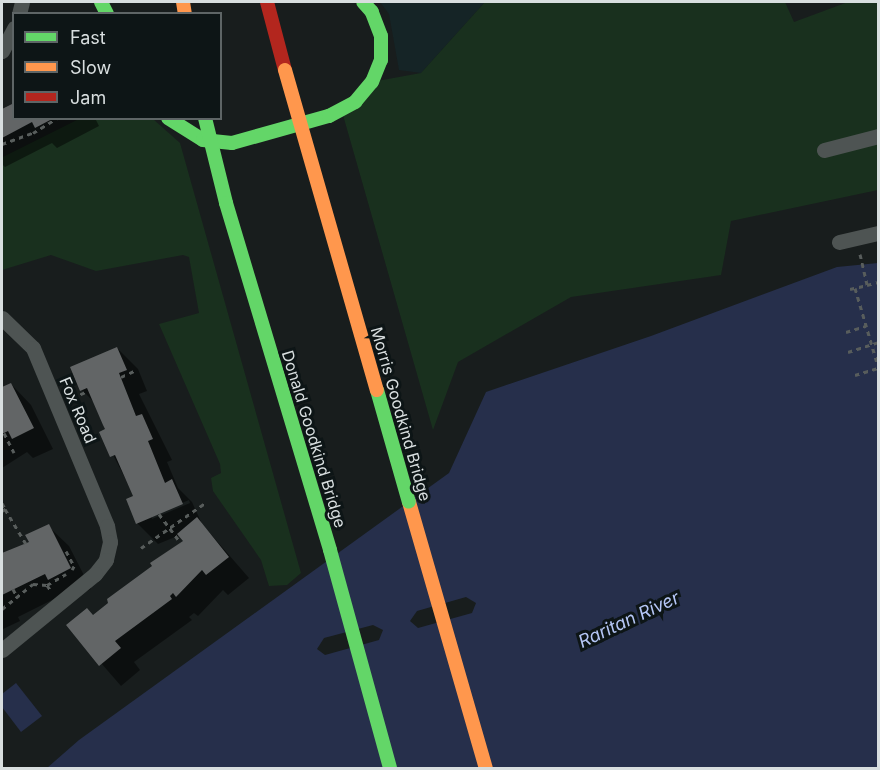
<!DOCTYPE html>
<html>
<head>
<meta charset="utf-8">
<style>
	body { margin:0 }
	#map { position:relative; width:880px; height:770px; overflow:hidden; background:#181d1d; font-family:Inter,sans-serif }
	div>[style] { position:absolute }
	.built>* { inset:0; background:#152426 }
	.green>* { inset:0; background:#19301e }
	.water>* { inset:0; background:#262f4b }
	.pier>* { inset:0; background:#181d1d }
	.shadow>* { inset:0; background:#0007 }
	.building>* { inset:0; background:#626566 }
	.path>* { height:3px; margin-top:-1.5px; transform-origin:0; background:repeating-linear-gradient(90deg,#585d5c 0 4.5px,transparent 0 9px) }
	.street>* { height:15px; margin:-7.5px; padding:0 7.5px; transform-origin:7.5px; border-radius:7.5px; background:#4e5453 }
	.fast>* { height:14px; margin:-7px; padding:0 7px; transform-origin:7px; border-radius:7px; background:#63d668 }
	.slow>* { height:14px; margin:-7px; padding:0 7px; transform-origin:7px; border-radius:7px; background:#ff974d }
	.jam>* { height:14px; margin:-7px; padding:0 7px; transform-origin:7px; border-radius:7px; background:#b3261e }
	.fast-bridge>* { height:14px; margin:-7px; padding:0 7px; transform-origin:7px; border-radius:7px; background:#63d668 }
	.slow-bridge>* { height:14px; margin:-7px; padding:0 7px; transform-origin:7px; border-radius:7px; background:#ff974d }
	span { translate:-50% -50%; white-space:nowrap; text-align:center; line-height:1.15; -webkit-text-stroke:6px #0d1516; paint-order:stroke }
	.street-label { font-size:16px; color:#d8dedf }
	.water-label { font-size:18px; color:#b5c6f5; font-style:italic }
	.frame { position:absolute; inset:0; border:3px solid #d8dedf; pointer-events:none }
	.legend { position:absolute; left:12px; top:12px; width:210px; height:108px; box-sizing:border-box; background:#0d1516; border:2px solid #5e6566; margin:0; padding:8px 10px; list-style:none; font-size:18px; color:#d8dedf }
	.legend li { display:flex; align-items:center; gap:12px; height:30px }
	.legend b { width:30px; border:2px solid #5e6566 }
</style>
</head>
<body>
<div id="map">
	<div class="built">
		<i style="clip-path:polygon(380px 2px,485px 2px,421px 73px,399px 70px,389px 14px)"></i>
	</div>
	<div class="green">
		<i style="clip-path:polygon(485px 2px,785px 2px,794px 22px,848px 2px,878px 2px,878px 190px,731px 221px,721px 275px,571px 297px,458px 362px,433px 430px,341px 108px,377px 81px,421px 73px)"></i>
		<i style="clip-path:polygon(79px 119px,153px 119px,180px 143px,301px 573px,287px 585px,269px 586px,261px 560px,213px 491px,211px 478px,221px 473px,220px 464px,159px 324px,199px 313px,189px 257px,183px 255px,96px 271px,51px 255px,2px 270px,3px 157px)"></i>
	</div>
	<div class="water">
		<i style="clip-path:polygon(878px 263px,878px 768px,47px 768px,79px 740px,449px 473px,486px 392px,651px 336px,837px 267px)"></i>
		<i style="clip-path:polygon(16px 683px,42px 716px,21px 732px,2px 707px,2px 694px)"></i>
	</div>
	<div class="pier">
		<i style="clip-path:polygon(466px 597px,476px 603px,472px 613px,418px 628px,410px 621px,417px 611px)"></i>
		<i style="clip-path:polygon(373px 625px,383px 630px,379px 640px,325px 655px,317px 649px,324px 638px)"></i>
	</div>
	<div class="shadow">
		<i style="clip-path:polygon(14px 107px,14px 118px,95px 118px,99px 126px,57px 148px,52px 143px,5px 167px,2px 164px,2px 113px)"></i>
		<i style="clip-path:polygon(evenodd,117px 348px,138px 369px,147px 391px,139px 394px,172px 460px,167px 462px,178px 488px,192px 502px,202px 524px,249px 578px,228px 595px,223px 590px,198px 616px,194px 613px,189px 617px,192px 620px,134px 662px,140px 670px,121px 686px,68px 625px,94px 617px,185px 541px,180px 535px,158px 544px,137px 523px,135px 497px,101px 432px,107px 430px,95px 403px,82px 390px,117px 348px,189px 500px,190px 503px,152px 519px,152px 516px,189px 500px)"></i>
		<i style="clip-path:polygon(11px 384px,31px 405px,53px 449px,33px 458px,27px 452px,2px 468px,2px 389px)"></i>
		<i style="clip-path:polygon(48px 526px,69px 546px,91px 589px,70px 600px,64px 594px,18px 617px,20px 621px,3px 629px,2px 558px,31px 543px)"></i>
	</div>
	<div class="building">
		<i style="clip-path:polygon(14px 103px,14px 118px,54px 118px,35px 128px,32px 122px,2px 138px,2px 109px)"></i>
		<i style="clip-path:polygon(117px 347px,127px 370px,119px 373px,136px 416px,142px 414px,153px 439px,148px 441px,165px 483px,172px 479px,183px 504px,136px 524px,126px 499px,133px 496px,115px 455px,110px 457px,99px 432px,105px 429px,103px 425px,87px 388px,80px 391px,70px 367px)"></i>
		<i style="clip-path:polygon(11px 383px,34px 428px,12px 439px,8px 431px,2px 434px,2px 387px)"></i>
		<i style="clip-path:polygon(197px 517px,229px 557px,206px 575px,202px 570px,176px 597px,173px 593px,170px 596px,172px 599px,115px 641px,121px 648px,99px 666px,66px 625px,87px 608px,93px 615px,108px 603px,107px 599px,152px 566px,150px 563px,183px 541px,177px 534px)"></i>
		<i style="clip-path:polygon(49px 524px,71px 568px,48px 580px,45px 574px,2px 595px,2px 553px,29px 542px,25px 535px)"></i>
	</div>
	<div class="path">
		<i style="left:2px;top:144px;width:33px;rotate:-20deg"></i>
		<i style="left:33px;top:133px;width:28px;rotate:-32deg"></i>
		<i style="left:860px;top:254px;width:32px;rotate:77deg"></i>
		<i style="left:867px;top:285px;width:11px;rotate:-15deg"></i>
		<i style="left:855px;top:288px;width:81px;rotate:73.6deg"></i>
		<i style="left:850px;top:289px;width:17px;rotate:-13deg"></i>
		<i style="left:846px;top:332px;width:21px;rotate:-17deg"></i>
		<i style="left:848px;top:352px;width:32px;rotate:-18deg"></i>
		<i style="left:855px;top:375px;width:24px;rotate:-17deg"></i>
		<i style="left:121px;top:377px;width:14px;rotate:-25deg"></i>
		<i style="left:72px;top:398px;width:17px;rotate:-24deg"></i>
		<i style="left:4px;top:433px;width:22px;rotate:63deg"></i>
		<i style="left:2px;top:503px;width:7px;rotate:63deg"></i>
		<i style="left:2px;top:511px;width:4px;rotate:-34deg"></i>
		<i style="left:5px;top:509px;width:41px;rotate:59deg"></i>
		<i style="left:159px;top:514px;width:36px;rotate:53deg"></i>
		<i style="left:141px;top:548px;width:78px;rotate:-35.1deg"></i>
		<i style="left:66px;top:551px;width:17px;rotate:62deg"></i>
		<i style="left:74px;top:566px;width:4px;rotate:117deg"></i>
		<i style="left:47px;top:585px;width:22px;rotate:-30deg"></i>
		<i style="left:13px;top:589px;width:9px;rotate:63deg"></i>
		<i style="left:2px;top:609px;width:40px;rotate:-39deg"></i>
		<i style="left:33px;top:584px;width:14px;rotate:4deg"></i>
		<i style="left:47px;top:585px;width:7px;rotate:56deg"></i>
	</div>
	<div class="street">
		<i style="left:19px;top:14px;width:12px;rotate:-76deg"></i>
		<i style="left:2px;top:51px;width:26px;rotate:-62deg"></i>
		<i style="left:824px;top:150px;width:56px;rotate:-14.5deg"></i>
		<i style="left:839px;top:242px;width:40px;rotate:-13deg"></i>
		<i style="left:2px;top:318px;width:43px;rotate:44.1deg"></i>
		<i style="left:33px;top:348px;width:193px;rotate:67.4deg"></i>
		<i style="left:107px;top:526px;width:16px;rotate:79deg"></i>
		<i style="left:110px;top:542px;width:18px;rotate:103deg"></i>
		<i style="left:106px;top:560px;width:18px;rotate:128deg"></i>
		<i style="left:95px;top:574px;width:120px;rotate:140.7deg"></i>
	</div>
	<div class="fast">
		<i style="left:101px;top:2px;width:13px;rotate:63deg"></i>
		<i style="left:168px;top:118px;width:41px;rotate:32.2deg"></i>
		<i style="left:203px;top:140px;width:29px;rotate:6deg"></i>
		<i style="left:232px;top:143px;width:101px;rotate:-15.6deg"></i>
		<i style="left:329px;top:116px;width:30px;rotate:-28deg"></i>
		<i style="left:355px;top:102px;width:26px;rotate:-50deg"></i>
		<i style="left:372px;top:82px;width:24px;rotate:-68deg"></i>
		<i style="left:381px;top:60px;width:24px;rotate:-90deg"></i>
		<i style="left:381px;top:36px;width:26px;rotate:-111deg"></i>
		<i style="left:372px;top:12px;width:13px;rotate:-132deg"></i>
		<i style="left:330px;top:550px;width:226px;rotate:74.6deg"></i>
	</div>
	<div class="slow">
		<i style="left:183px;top:2px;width:12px;rotate:81deg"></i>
		<i style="left:409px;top:502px;width:277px;rotate:73.9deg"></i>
	</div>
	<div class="jam">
		<i style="left:267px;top:2px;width:70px;rotate:75.2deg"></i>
	</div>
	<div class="fast-bridge">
		<i style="left:205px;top:118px;width:88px;rotate:76.1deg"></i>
		<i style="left:226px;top:203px;width:362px;rotate:73.3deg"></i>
		<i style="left:377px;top:390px;width:116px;rotate:74.1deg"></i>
	</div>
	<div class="slow-bridge">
		<i style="left:285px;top:70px;width:333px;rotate:74deg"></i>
	</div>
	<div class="street-label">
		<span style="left:78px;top:410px;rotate:67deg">Fox Road</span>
		<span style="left:401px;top:414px;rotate:74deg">Morris Goodkind Bridge</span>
		<span style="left:314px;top:439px;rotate:73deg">Donald Goodkind Bridge</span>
	</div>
	<div class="water-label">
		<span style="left:629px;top:620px;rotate:-25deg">Raritan River</span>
	</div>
	<div class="frame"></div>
	<ul class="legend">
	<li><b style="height:8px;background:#63d668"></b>Fast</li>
	<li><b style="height:8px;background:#ff974d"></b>Slow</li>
	<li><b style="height:8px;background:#b3261e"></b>Jam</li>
	</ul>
</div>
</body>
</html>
